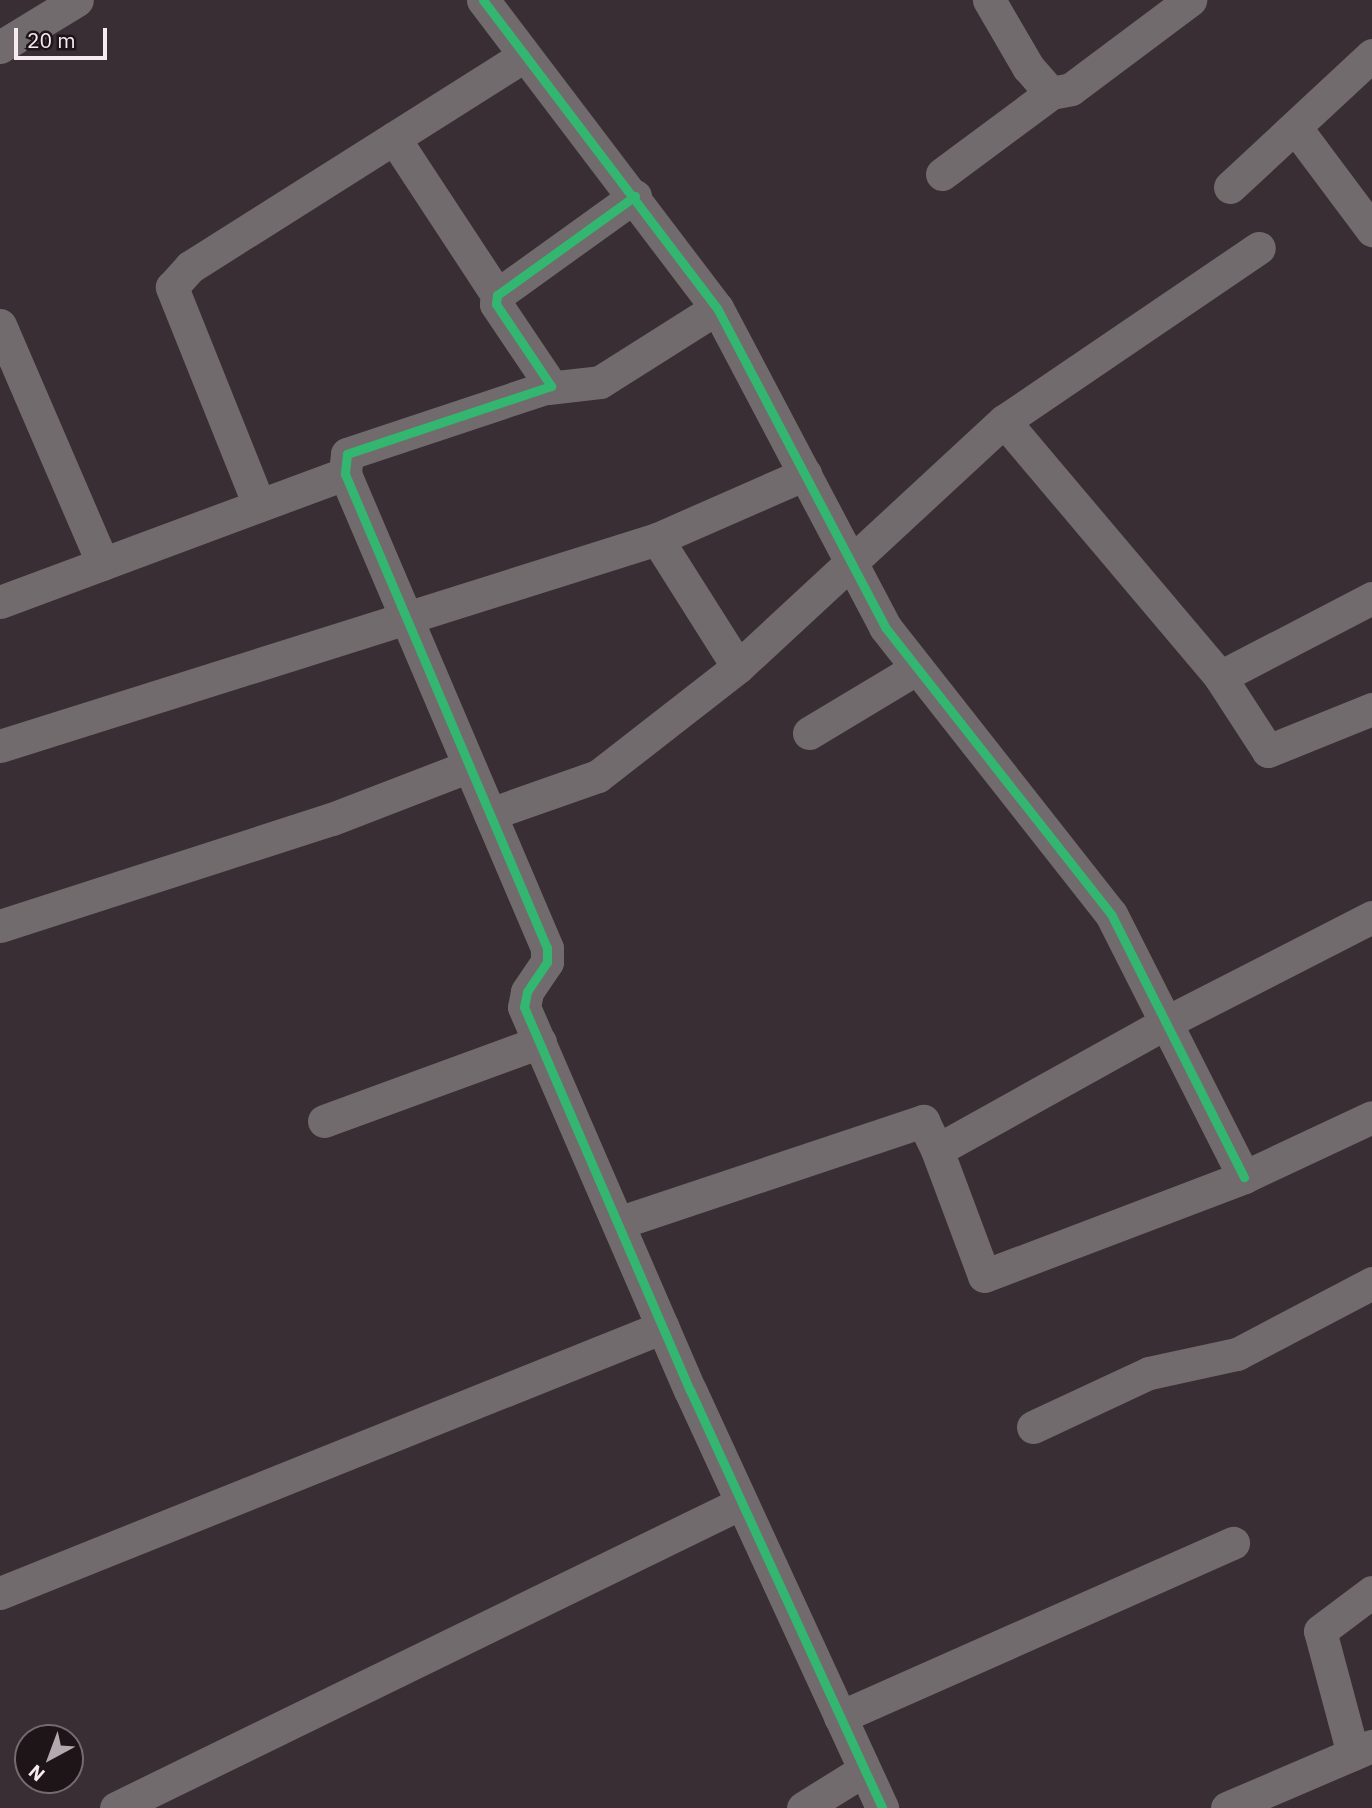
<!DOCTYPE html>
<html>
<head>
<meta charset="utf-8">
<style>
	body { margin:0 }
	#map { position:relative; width:1372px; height:1808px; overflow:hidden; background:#392e33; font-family:"IBM Plex Sans",sans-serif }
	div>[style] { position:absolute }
	.street>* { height:33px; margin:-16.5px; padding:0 16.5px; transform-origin:16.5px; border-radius:16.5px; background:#716b6d }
	.cycleway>* { height:9px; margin:-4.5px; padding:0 4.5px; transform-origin:4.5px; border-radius:4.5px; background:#33b770 }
	span { translate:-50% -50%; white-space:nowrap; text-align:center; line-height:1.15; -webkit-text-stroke:5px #1e1519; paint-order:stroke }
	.north { position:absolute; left:14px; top:1724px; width:70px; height:70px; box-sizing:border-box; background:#1e1519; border:2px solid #756a6f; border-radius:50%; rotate:221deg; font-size:19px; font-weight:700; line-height:28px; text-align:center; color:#f8eaf1 }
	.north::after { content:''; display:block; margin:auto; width:24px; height:32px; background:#b5a8ae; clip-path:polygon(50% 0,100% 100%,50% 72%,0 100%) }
	.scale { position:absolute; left:14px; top:28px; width:93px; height:32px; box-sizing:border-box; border:4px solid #f8eaf1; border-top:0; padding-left:9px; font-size:21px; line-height:24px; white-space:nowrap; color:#f8eaf1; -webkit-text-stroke:5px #1e1519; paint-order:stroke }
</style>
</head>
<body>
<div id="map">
	<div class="street">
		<i style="left:483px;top:0;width:387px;rotate:52.8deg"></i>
		<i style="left:717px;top:308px;width:361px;rotate:62.2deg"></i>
		<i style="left:885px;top:627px;width:365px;rotate:51.8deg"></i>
		<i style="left:1111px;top:914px;width:295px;rotate:63.2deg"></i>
		<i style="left:989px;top:0;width:78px;rotate:59.8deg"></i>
		<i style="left:1028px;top:67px;width:35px;rotate:49deg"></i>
		<i style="left:0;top:47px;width:90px;rotate:-31.4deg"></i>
		<i style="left:1295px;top:127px;width:129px;rotate:53.2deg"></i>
		<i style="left:394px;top:138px;width:188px;rotate:56.7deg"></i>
		<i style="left:942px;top:174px;width:136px;rotate:-36.6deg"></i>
		<i style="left:1051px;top:93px;width:20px;rotate:-11deg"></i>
		<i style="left:1071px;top:89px;width:149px;rotate:-36.8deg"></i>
		<i style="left:1230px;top:187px;width:194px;rotate:-42.9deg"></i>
		<i style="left:635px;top:196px;width:170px;rotate:144.3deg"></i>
		<i style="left:497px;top:295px;width:9px;rotate:96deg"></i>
		<i style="left:496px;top:304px;width:99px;rotate:56.1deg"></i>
		<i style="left:551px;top:386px;width:215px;rotate:161.6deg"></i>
		<i style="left:347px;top:454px;width:20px;rotate:96deg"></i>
		<i style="left:345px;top:474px;width:515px;rotate:66.92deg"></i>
		<i style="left:547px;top:948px;width:14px;rotate:90deg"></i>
		<i style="left:547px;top:962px;width:36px;rotate:124deg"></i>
		<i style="left:527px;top:992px;width:15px;rotate:101deg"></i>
		<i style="left:524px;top:1007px;width:417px;rotate:66.6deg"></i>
		<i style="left:690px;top:1390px;width:460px;rotate:65.3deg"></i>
		<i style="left:0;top:325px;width:260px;rotate:66.7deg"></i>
		<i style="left:548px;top:388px;width:52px;rotate:-6.6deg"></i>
		<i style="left:600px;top:382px;width:138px;rotate:-32.3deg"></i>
		<i style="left:1004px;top:421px;width:335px;rotate:49.8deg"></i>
		<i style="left:1220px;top:677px;width:88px;rotate:57deg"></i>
		<i style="left:1268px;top:751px;width:112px;rotate:-22deg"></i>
		<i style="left:259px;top:505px;width:235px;rotate:-111.8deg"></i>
		<i style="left:172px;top:287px;width:27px;rotate:-48deg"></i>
		<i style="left:190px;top:267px;width:395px;rotate:-32.3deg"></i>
		<i style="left:657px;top:539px;width:151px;rotate:57.7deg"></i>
		<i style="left:0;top:602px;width:368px;rotate:-20.4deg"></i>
		<i style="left:1220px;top:677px;width:171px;rotate:-27.5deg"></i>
		<i style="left:809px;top:733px;width:126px;rotate:-31deg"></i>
		<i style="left:0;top:746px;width:689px;rotate:-17.49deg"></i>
		<i style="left:657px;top:539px;width:162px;rotate:-23.7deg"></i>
		<i style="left:490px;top:814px;width:114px;rotate:-19.4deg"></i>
		<i style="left:598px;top:776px;width:177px;rotate:-37.9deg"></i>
		<i style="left:738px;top:667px;width:362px;rotate:-42.8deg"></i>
		<i style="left:1004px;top:421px;width:308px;rotate:-34.2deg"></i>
		<i style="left:1372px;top:917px;width:228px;rotate:152.9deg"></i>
		<i style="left:1169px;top:1021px;width:265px;rotate:150.9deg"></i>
		<i style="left:937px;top:1150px;width:134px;rotate:69.5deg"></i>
		<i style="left:984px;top:1276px;width:278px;rotate:-20.8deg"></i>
		<i style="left:1244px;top:1177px;width:141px;rotate:-25.1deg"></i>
		<i style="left:0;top:926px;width:349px;rotate:-17.9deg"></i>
		<i style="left:332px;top:819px;width:147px;rotate:-21.1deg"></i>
		<i style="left:324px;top:1121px;width:230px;rotate:-20.1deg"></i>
		<i style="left:618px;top:1223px;width:322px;rotate:-18.5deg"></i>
		<i style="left:923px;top:1121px;width:32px;rotate:64deg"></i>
		<i style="left:1033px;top:1427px;width:128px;rotate:-25deg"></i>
		<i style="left:1149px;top:1373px;width:90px;rotate:-12.2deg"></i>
		<i style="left:1237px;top:1354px;width:153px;rotate:-27.7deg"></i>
		<i style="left:0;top:1593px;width:714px;rotate:-21.86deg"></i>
		<i style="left:840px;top:1717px;width:430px;rotate:-23.9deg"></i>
		<i style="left:1353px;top:1754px;width:127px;rotate:-105deg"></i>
		<i style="left:1320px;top:1631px;width:65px;rotate:-36.9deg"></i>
		<i style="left:116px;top:1808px;width:695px;rotate:-26.01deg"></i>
		<i style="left:803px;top:1808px;width:72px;rotate:-31.9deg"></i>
		<i style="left:1227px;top:1808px;width:158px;rotate:-23.2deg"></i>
	</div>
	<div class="cycleway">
		<i style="left:483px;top:0;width:387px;rotate:52.8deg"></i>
		<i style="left:717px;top:308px;width:361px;rotate:62.2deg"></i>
		<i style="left:885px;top:627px;width:365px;rotate:51.8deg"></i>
		<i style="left:1111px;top:914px;width:295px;rotate:63.2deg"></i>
		<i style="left:635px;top:196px;width:170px;rotate:144.3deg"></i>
		<i style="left:497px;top:295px;width:9px;rotate:96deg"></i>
		<i style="left:496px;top:304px;width:99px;rotate:56.1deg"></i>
		<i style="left:551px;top:386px;width:215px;rotate:161.6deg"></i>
		<i style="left:347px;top:454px;width:20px;rotate:96deg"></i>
		<i style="left:345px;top:474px;width:515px;rotate:66.92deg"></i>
		<i style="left:547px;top:948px;width:14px;rotate:90deg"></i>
		<i style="left:547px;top:962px;width:36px;rotate:124deg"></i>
		<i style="left:527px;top:992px;width:15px;rotate:101deg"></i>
		<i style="left:524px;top:1007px;width:417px;rotate:66.6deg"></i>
		<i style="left:690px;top:1390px;width:460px;rotate:65.3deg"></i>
	</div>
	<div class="north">N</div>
	<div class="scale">20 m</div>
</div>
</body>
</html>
